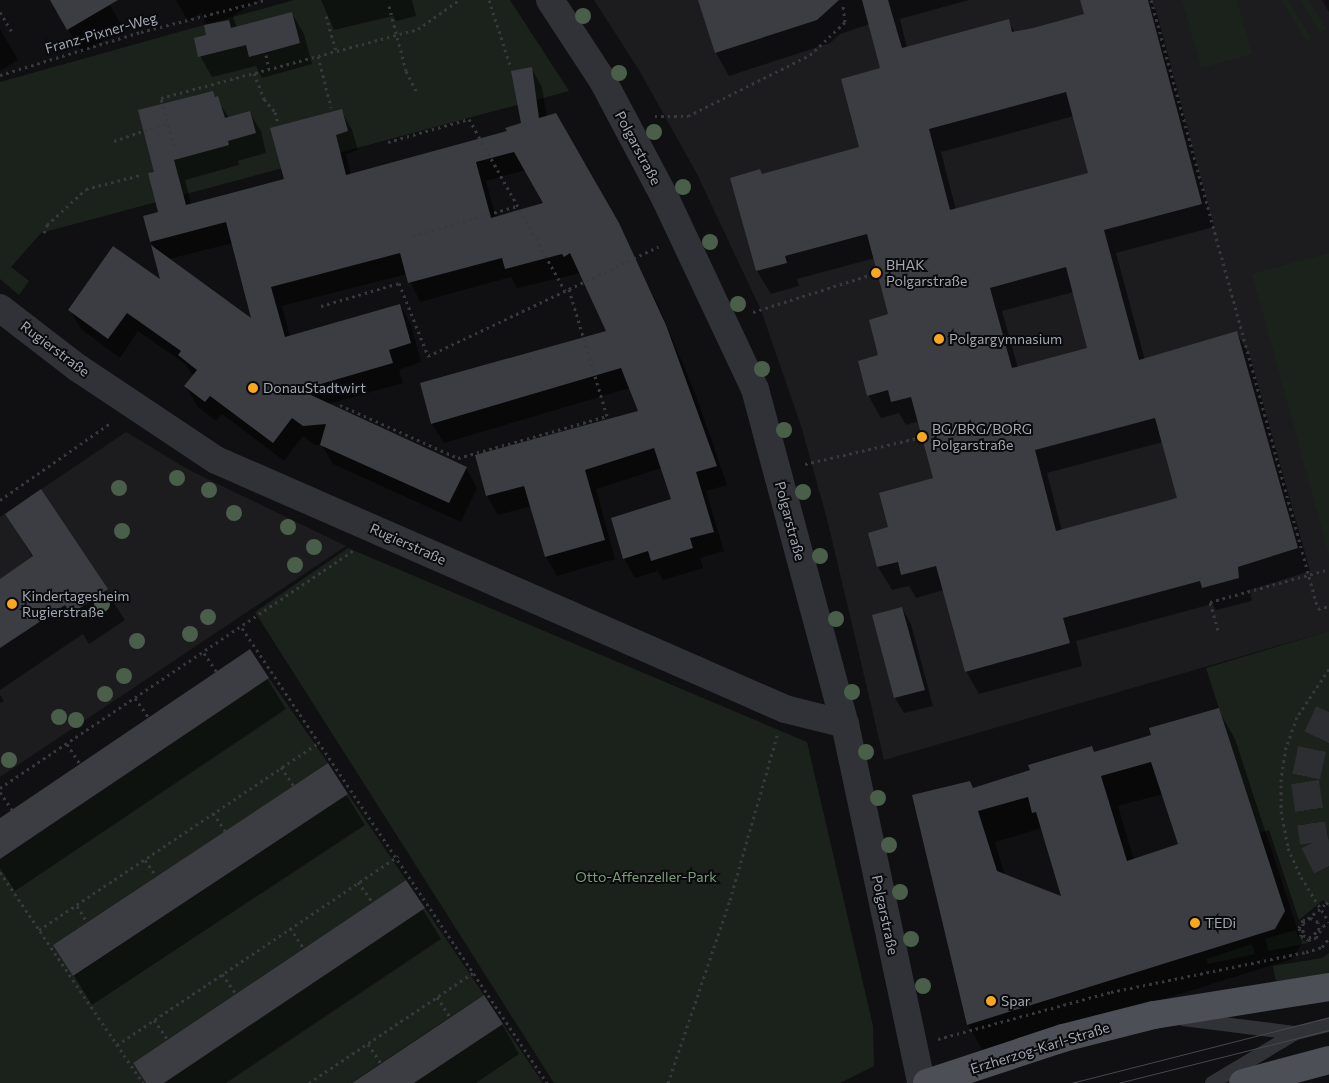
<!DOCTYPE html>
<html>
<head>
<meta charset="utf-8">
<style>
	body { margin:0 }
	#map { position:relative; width:1329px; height:1083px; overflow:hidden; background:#101012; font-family:Commissioner,sans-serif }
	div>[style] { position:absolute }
	.built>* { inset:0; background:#1c1c1f }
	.green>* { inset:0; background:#1b221b }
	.shadow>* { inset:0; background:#0007 }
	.building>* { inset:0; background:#3c3d42 }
	.highway-tunnel>* { height:28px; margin-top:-14px; transform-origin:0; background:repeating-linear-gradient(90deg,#2d2e32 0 28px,transparent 0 42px) }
	.path>* { height:3px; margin-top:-1.5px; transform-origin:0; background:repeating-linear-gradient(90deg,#37393e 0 2.5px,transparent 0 6.5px) }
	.lane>* { height:14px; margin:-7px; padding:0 7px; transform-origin:7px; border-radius:7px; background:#313237 }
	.street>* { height:28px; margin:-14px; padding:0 14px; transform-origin:14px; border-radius:14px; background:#313237 }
	.primary>* { height:28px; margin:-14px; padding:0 14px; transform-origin:14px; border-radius:14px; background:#4d4f56 }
	.tram>* { height:1px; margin:-0.5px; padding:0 0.5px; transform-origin:0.5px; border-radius:0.5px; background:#46484e }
	.path-bridge>* { height:3px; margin-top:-1.5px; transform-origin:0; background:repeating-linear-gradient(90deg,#37393e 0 2.5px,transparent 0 6.5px) }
	.trees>* { width:16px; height:16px; margin:-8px; border-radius:50%; background:#495f4a }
	.dots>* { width:14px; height:14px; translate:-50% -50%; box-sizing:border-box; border:2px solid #0b0b0d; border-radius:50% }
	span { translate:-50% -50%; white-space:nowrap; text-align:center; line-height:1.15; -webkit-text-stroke:4px #0b0b0d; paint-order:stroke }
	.street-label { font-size:14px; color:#a1a7b3 }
	.poi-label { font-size:14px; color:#a1a7b3 }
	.left { translate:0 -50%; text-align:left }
	.park-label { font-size:14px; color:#77a077 }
</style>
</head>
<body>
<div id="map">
	<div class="built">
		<i style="clip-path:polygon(594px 0,1322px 0,1329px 12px,1329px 631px,884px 760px,828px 523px,802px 429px,761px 310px,697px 174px,639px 70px)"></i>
		<i style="clip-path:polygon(126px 432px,189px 470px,346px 546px,0 777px,0 517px)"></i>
	</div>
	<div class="green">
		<i style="clip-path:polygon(294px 0,510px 0,569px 91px,41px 233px,11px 267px,29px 281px,19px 295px,0 279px,0 82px)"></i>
		<i style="clip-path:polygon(1182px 0,1237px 0,1252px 54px,1201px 68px)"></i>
		<i style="clip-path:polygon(1281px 0,1288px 0,1311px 38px,1306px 41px)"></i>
		<i style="clip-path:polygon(1300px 0,1308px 0,1326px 29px,1320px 33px)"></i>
		<i style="clip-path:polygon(1329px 253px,1329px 555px,1252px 274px)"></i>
		<i style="clip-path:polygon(348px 548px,807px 742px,873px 1026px,874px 1066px,840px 1083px,554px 1083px,255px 612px)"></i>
		<i style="clip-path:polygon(1329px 631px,1329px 907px,1323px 900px,1299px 920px,1269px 830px,1259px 833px,1206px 668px)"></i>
		<i style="clip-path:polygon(269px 678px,328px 763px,53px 945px,74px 976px,348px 794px,406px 880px,133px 1063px,146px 1083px,0 1083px,0 859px)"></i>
		<i style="clip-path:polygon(425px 908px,484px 995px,450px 1017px,351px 1083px,164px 1083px)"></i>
		<i style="clip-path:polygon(1296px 930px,1298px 937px,1308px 943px,1269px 951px,1265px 939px)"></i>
		<i style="clip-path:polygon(1252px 944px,1255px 954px,1208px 964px,1206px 959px)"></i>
		<i style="clip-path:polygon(1329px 953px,1329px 974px,1277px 981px,1275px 978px,1273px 966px,1322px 958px)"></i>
		<i style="clip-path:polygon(503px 1024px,543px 1083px,414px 1083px)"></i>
	</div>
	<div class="shadow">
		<i style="clip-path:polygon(51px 0,107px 0,123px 28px,82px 53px)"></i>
		<i style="clip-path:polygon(176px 0,258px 0,233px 16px,237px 28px,292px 13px,304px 34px,312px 64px,262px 78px,256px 66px,212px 77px,200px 56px,208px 36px,202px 12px,188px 21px)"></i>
		<i style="clip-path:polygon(321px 0,412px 0,416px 16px,396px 21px,393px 16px,334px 30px)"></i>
		<i style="clip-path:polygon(evenodd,699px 0,969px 0,900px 19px,907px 48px,1008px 20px,1015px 33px,1085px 15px,1096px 0,1150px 0,1156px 10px,1214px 227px,1116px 253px,1145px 360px,1237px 333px,1250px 356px,1310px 571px,1250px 590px,1252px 601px,1216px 610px,1212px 604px,1076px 641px,1082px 666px,979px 694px,966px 671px,944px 590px,916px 598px,909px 586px,892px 590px,878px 567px,870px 534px,889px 528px,934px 479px,919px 421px,906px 425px,899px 413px,881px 418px,868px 395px,890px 315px,875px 258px,797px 279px,799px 286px,771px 294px,757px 271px,732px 179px,762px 175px,860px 148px,882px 69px,870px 24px,840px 34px,830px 43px,729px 76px,716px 53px,699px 0,1074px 116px,1090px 174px,956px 210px,941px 152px,1074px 116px,699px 0,1074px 292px,1089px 349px,1018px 368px,1002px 311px,1074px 292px,699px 0,1163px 442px,1178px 499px,1062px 531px,1047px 473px,1163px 442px)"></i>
		<i style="clip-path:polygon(0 29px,18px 60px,0 71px)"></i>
		<i style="clip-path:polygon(evenodd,531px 68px,542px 87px,547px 117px,555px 114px,591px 173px,659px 307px,697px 398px,727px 485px,706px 491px,724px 551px,700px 558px,703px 568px,663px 580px,658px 571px,635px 578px,624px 558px,673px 500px,662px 468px,596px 489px,615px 559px,557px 576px,546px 557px,532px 506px,498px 515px,487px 496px,477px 456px,640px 412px,630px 388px,444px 443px,432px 424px,422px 384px,608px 332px,581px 273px,517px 288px,511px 277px,420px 302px,407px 274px,282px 306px,290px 337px,400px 305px,411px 325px,421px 362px,399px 370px,403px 383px,328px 404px,466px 468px,477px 488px,461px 522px,333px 464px,322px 445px,315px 445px,303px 436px,284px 461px,222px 414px,216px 421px,197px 406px,186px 386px,194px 377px,185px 364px,138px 331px,120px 358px,81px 329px,70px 310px,162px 283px,156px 250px,151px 242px,160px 213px,155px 173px,213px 93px,229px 118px,249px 112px,261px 131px,266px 153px,238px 161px,239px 165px,185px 180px,191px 204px,286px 180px,341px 110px,352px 130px,358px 150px,346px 154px,351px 175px,508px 131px,522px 124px,531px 68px,526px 170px,545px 204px,496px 218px,486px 181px,526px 170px,531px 68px,233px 243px,253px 321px,169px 259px,233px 243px)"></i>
		<i style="clip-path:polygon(41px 491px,125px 620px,89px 644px,83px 634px,0 690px,0 580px,33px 558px,6px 514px)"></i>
		<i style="clip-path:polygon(902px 608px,911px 624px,933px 706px,904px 713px,895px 698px,873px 616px)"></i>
		<i style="clip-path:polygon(250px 651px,286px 709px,15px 891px,0 868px,0 820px)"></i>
		<i style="clip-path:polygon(0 695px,4px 701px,0 703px)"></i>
		<i style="clip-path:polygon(evenodd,1218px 709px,1235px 739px,1302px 943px,1292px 959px,985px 1055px,968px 1024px,970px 782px,974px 789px,1094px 753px,1153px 736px,1218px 709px,1163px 794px,1179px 845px,1134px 860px,1118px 806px,1163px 794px,1218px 709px,1042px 828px,1063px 898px,1005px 876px,995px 842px,1042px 828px)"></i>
		<i style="clip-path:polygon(328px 765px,365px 825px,92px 1005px,55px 945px)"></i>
		<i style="clip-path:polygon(406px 882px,441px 939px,226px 1083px,146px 1083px,134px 1064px)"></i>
		<i style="clip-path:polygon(502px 1024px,519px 1054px,476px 1083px,354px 1083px)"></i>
	</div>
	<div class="building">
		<i style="clip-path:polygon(50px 0,118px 0,67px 30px)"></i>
		<i style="clip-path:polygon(698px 0,839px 0,817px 20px,715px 53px)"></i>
		<i style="clip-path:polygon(evenodd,862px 0,888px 0,902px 48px,1009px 19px,1012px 32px,1033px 28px,1084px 14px,1080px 0,1148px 0,1202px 204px,1104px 230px,1139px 360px,1237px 331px,1298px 548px,1238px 567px,1239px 578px,1202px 588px,1200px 581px,1063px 618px,1070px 643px,965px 672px,936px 566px,901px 575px,898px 562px,877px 567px,868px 533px,888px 527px,879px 493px,933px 478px,911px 397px,891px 402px,888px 390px,867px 396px,858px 361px,878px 355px,869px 320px,888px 314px,867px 234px,785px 256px,787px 263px,756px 271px,730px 178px,760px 169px,762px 174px,859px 147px,841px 79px,880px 68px,862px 0,1066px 92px,1088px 173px,950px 210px,929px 129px,1066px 92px,862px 0,1066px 267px,1087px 348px,1012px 368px,990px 288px,1066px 267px,862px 0,1155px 418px,1177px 498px,1056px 531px,1035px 450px,1155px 418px)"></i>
		<i style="clip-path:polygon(292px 12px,300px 43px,249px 57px,246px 45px,198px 57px,194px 38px,206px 35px,204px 25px,229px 20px,231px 28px)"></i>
		<i style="clip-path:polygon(evenodd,532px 67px,539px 118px,556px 113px,619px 223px,666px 325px,717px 466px,696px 472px,714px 532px,690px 538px,693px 548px,651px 561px,648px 551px,623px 559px,611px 518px,671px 499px,654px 448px,585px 470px,605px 540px,545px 557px,524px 486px,486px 496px,475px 455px,638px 411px,621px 368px,431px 424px,420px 383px,606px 331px,570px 253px,564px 257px,562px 254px,505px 269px,502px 258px,408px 283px,400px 253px,271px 287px,285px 337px,400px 304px,411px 343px,389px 350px,393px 363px,300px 390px,467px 467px,449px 503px,320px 445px,326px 424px,303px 426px,292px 418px,273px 443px,210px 396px,205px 402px,184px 386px,197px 370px,178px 355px,181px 351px,127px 313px,108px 339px,68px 310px,113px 246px,160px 279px,151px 245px,251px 318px,226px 222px,150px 242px,143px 216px,158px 212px,148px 173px,154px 172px,138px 110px,213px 91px,215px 97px,218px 96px,225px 118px,250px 111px,256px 133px,228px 141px,229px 145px,174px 160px,186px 205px,284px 179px,270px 128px,342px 109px,348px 131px,336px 135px,346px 175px,507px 131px,505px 128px,521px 123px,511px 71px,532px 67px,514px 152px,543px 203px,491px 218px,476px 162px,514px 152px)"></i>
		<i style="clip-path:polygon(41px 489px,108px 589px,71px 614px,65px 605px,0 648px,0 579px,33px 556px,5px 514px)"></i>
		<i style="clip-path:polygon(902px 607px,925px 690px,894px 698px,872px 615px)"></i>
		<i style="clip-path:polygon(250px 649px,269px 678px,0 859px,0 818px)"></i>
		<i style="clip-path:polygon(evenodd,1219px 708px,1285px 911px,1275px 929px,967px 1025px,912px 795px,970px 781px,973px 788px,1030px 770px,1028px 765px,1092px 746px,1094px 752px,1151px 735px,1149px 728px,1219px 708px,1151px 762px,1178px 844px,1127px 861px,1101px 776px,1151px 762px,1219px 708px,1028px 797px,1032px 813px,1036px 812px,1061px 896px,997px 871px,978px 811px,1028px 797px)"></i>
		<i style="clip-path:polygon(328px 763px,348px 794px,73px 976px,53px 945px)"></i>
		<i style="clip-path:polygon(406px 880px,425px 908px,164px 1083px,146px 1083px,133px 1063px)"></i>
		<i style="clip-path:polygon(484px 995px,503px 1024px,414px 1083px,352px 1083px)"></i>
	</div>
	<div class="highway-tunnel">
		<i style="left:1329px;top:712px;width:41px;rotate:114.7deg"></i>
		<i style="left:1312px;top:749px;width:34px;rotate:102deg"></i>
		<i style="left:1305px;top:782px;width:61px;rotate:81.5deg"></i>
		<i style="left:1314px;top:842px;width:34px;rotate:63deg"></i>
	</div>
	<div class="path">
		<i style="left:489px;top:0;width:71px;rotate:72.1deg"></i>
		<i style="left:1151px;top:0;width:631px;rotate:74.67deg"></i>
		<i style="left:1318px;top:609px;width:11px;rotate:-15deg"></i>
		<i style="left:389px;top:6px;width:67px;rotate:75.3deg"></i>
		<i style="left:406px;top:71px;width:25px;rotate:63deg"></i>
		<i style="left:0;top:12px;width:23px;rotate:59deg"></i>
		<i style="left:326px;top:16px;width:36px;rotate:74deg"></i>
		<i style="left:266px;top:55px;width:14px;rotate:78deg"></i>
		<i style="left:318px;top:56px;width:53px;rotate:75.7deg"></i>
		<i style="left:254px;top:73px;width:28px;rotate:69deg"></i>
		<i style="left:264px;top:99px;width:17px;rotate:50deg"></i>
		<i style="left:275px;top:112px;width:11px;rotate:75deg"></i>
		<i style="left:0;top:75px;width:147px;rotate:-17deg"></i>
		<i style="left:141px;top:32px;width:129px;rotate:-14.4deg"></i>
		<i style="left:655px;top:116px;width:33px"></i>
		<i style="left:688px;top:116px;width:136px;rotate:-26.6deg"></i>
		<i style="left:810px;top:55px;width:48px;rotate:-43.3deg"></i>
		<i style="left:845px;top:22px;width:16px;rotate:-97deg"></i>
		<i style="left:114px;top:141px;width:56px;rotate:-18.8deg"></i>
		<i style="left:388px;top:142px;width:84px;rotate:-15.9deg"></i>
		<i style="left:469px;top:119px;width:197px;rotate:60.8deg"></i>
		<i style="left:174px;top:146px;width:50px;rotate:-105.2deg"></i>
		<i style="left:161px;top:98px;width:266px;rotate:-15deg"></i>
		<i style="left:418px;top:29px;width:50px;rotate:-35.3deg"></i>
		<i style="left:44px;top:233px;width:9px;rotate:-69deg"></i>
		<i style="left:47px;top:225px;width:53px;rotate:-42.7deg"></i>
		<i style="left:86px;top:189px;width:56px;rotate:-14.5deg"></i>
		<i style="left:413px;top:236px;width:108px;rotate:-16.1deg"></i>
		<i style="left:321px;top:306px;width:81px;rotate:-16.4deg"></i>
		<i style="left:399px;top:283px;width:79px;rotate:68.3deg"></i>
		<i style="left:428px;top:356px;width:255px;rotate:-25.4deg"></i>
		<i style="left:753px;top:312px;width:129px;rotate:-17.6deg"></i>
		<i style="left:340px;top:405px;width:129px;rotate:24.2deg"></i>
		<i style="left:458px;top:458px;width:155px;rotate:-15.7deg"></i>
		<i style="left:607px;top:416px;width:133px;rotate:-106.7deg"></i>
		<i style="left:805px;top:464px;width:120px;rotate:-13deg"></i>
		<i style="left:0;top:500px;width:136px;rotate:-34.9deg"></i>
		<i style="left:242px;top:628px;width:548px;rotate:56.16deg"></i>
		<i style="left:1218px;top:630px;width:29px;rotate:-106deg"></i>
		<i style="left:1210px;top:602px;width:120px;rotate:-15.4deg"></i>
		<i style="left:204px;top:653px;width:23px;rotate:56deg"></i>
		<i style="left:1329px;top:669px;width:58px;rotate:123.7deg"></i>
		<i style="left:1297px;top:717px;width:32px;rotate:110deg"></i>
		<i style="left:1286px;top:747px;width:32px;rotate:99deg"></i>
		<i style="left:1281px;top:779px;width:32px;rotate:90deg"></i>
		<i style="left:1281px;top:811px;width:38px;rotate:79deg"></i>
		<i style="left:1288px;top:848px;width:32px;rotate:66deg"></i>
		<i style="left:1301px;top:877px;width:53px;rotate:58.1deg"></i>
		<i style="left:135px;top:698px;width:24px;rotate:55deg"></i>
		<i style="left:67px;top:744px;width:24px;rotate:57deg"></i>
		<i style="left:281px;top:767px;width:22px;rotate:56deg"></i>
		<i style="left:0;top:788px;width:427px;rotate:-33.9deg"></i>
		<i style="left:0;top:792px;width:22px;rotate:56deg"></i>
		<i style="left:213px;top:813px;width:22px;rotate:56deg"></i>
		<i style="left:145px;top:860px;width:19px;rotate:55deg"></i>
		<i style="left:0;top:872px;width:255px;rotate:55.9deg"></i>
		<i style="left:358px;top:882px;width:26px;rotate:54deg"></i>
		<i style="left:1326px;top:904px;width:4px;rotate:-45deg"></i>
		<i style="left:77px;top:906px;width:19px;rotate:58deg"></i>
		<i style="left:1303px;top:923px;width:12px;rotate:90deg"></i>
		<i style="left:1303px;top:935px;width:7px;rotate:27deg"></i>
		<i style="left:1309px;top:938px;width:13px;rotate:-39deg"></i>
		<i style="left:1319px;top:930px;width:8px;rotate:-97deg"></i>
		<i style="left:1318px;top:922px;width:8px;rotate:-150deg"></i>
		<i style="left:1311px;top:918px;width:8px;rotate:166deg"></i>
		<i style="left:1303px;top:920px;width:9px;rotate:117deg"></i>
		<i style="left:1299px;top:928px;width:8px;rotate:76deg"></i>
		<i style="left:1301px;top:936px;width:8px;rotate:30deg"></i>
		<i style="left:1308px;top:940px;width:8px;rotate:-14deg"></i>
		<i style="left:1316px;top:938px;width:14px;rotate:-60deg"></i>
		<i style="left:1323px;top:926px;width:7px;rotate:-27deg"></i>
		<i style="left:290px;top:928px;width:25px;rotate:56deg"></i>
		<i style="left:39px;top:930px;width:338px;rotate:-33.8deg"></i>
		<i style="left:222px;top:974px;width:24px;rotate:55deg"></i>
		<i style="left:437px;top:997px;width:24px;rotate:57deg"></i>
		<i style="left:154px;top:1020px;width:24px;rotate:55deg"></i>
		<i style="left:938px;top:1039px;width:179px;rotate:-15.2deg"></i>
		<i style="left:1111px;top:992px;width:199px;rotate:-11.6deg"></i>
		<i style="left:1306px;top:952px;width:17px;rotate:-17deg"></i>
		<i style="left:1322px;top:947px;width:11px;rotate:-52deg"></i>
		<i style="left:368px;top:1044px;width:23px;rotate:56deg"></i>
		<i style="left:117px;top:1045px;width:339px;rotate:-33.9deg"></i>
		<i style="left:309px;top:1083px;width:199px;rotate:-33.9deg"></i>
		<i style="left:668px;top:1083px;width:193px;rotate:-71.3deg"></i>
		<i style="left:730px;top:900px;width:171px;rotate:-74deg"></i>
	</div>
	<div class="lane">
		<i style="left:1183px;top:1019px;width:114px;rotate:7.1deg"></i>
		<i style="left:1212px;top:1083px;width:98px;rotate:-30.8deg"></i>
		<i style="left:1296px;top:1033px;width:34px;rotate:-14deg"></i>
	</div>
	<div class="street">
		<i style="left:550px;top:0;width:97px;rotate:56.8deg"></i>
		<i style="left:603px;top:81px;width:135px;rotate:62.1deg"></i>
		<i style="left:666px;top:200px;width:209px;rotate:64.8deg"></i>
		<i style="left:755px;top:389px;width:347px;rotate:75deg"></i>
		<i style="left:845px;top:724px;width:367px;rotate:78deg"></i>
		<i style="left:0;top:308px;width:98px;rotate:37.6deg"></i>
		<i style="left:78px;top:368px;width:166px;rotate:33.7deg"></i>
		<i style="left:216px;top:460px;width:621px;rotate:23.63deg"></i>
		<i style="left:785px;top:709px;width:62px;rotate:14deg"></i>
	</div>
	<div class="primary">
		<i style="left:927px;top:1083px;width:143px;rotate:-18.3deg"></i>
		<i style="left:1063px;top:1038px;width:94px;rotate:-14.2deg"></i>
		<i style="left:1154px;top:1015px;width:177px;rotate:-9.1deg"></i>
		<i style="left:1243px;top:1083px;width:89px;rotate:-15deg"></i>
	</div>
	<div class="tram">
		<i style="left:1071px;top:1083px;width:266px;rotate:-14.3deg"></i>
		<i style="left:1118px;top:1083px;width:218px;rotate:-14.1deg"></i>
	</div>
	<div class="path-bridge">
		<i style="left:1303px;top:923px;width:30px;rotate:-40deg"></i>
	</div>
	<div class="trees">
		<i style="left:583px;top:16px"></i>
		<i style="left:619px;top:73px"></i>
		<i style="left:654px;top:132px"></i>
		<i style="left:683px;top:187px"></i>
		<i style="left:710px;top:242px"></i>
		<i style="left:738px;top:304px"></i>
		<i style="left:762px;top:369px"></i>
		<i style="left:784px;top:430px"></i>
		<i style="left:177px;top:478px"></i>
		<i style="left:119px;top:488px"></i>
		<i style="left:209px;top:490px"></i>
		<i style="left:803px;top:492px"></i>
		<i style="left:234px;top:513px"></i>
		<i style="left:288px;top:527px"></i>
		<i style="left:122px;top:531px"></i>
		<i style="left:314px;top:547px"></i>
		<i style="left:820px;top:556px"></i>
		<i style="left:295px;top:565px"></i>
		<i style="left:102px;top:604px"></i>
		<i style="left:208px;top:617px"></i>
		<i style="left:836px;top:619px"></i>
		<i style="left:190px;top:634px"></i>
		<i style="left:137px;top:641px"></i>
		<i style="left:124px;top:676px"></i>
		<i style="left:852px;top:692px"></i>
		<i style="left:105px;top:694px"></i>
		<i style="left:59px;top:717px"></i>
		<i style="left:76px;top:720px"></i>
		<i style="left:866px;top:752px"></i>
		<i style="left:9px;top:760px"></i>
		<i style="left:878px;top:798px"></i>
		<i style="left:889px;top:845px"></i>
		<i style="left:900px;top:892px"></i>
		<i style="left:911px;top:939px"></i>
		<i style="left:923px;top:986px"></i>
	</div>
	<div class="dots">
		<i style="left:876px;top:273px;background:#faa720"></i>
		<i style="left:939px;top:339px;background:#faa720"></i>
		<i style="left:253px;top:388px;background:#faa720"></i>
		<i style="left:922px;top:437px;background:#faa720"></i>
		<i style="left:12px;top:604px;background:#faa720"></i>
		<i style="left:1195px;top:923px;background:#faa720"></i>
		<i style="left:991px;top:1001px;background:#faa720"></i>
	</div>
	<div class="street-label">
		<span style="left:101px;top:33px;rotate:-16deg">Franz-Pixner-Weg</span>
		<span style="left:638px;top:148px;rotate:62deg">Polgarstraße</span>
		<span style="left:55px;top:349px;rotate:37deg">Rugierstraße</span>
		<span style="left:790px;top:521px;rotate:75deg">Polgarstraße</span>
		<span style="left:408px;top:544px;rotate:24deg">Rugierstraße</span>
		<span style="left:885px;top:915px;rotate:78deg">Polgarstraße</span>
		<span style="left:1040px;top:1048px;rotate:-17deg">Erzherzog-Karl-Straße</span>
	</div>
	<div class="poi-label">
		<span class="left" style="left:886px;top:273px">BHAK<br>Polgarstraße</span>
		<span class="left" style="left:949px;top:339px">Polgargymnasium</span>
		<span class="left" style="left:263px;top:388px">DonauStadtwirt</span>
		<span class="left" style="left:932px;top:437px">BG/BRG/BORG<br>Polgarstraße</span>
		<span class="left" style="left:22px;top:604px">Kindertagesheim<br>Rugierstraße</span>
		<span class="left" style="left:1205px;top:923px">TEDi</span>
		<span class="left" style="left:1001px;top:1001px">Spar</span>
	</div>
	<div class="park-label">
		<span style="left:646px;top:877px">Otto-Affenzeller-Park</span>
	</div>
</div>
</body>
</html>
